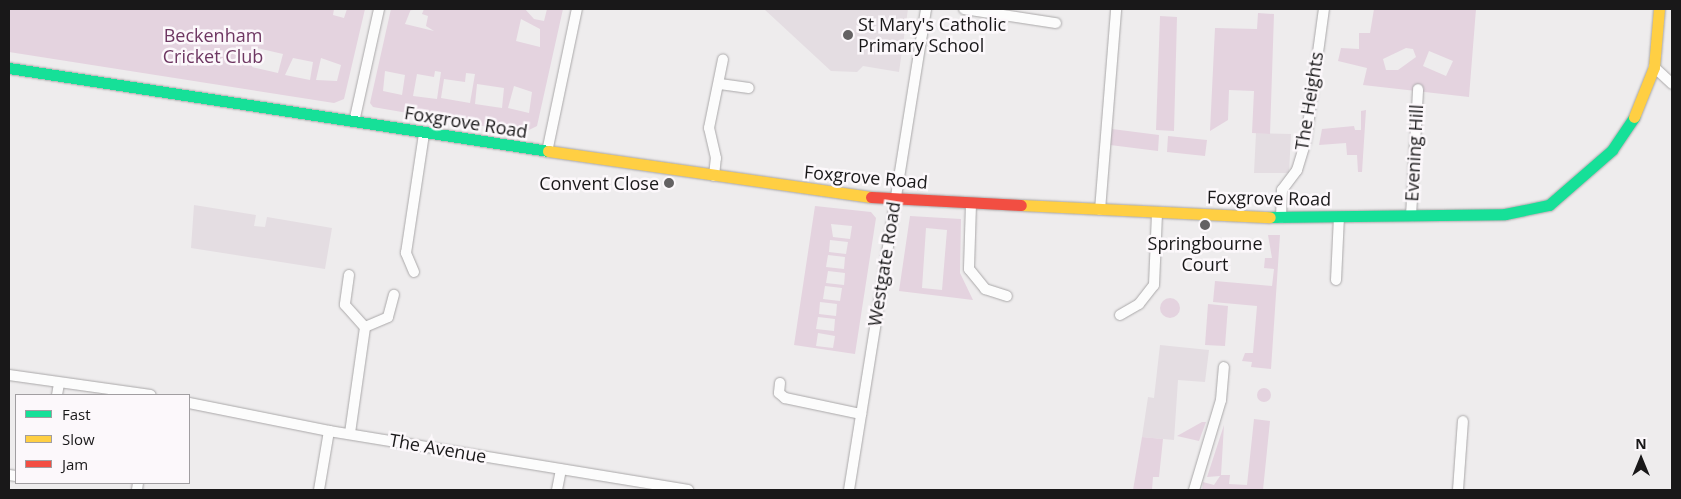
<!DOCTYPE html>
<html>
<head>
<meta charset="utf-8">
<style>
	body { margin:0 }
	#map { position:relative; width:1681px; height:499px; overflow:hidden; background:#eeeced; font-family:"Open Sans",sans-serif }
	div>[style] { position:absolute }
	.built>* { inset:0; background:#e4dde2 }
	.green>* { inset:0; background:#e4d3df }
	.round { border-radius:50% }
	.roads { filter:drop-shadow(0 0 1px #aaa8a9) drop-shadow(0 0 1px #aaa8a9) }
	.street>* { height:10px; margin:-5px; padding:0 5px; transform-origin:5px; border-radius:5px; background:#fcfcfc }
	.fast>* { height:11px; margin:-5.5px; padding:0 5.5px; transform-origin:5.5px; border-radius:5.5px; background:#16e098 }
	.slow>* { height:11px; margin:-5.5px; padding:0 5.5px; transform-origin:5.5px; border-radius:5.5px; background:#ffcf43 }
	.jam>* { height:11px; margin:-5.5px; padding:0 5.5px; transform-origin:5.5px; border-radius:5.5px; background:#f24e42 }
	.dots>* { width:14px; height:14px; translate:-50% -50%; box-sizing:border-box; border:2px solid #fcf8fb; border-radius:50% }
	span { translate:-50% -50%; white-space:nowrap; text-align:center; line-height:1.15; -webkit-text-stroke:5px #fcf8fb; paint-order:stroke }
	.poi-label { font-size:18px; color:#191819 }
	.left { translate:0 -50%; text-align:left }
	.right { translate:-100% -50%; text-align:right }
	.park-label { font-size:18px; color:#6e3762 }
	.street-label { font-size:18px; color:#191819 }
	.frame { position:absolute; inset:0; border:10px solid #191819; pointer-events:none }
	.legend { position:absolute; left:15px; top:394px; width:175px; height:90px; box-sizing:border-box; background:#fcf8fb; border:1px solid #a19ea1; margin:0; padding:6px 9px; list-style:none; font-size:15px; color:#191819 }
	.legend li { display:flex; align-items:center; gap:10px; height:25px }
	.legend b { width:25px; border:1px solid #a19ea1 }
	.north { position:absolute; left:1616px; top:434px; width:50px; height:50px; -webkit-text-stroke:4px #fcf8fb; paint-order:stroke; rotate:0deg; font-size:14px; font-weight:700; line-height:20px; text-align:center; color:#191819 }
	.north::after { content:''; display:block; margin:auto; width:18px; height:22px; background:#191819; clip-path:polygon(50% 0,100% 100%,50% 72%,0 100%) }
</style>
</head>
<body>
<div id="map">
	<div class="built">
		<i style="clip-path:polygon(764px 9px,908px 9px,899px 72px,863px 66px,857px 72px,831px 71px)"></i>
		<i style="clip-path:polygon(1256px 133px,1291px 134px,1289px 173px,1254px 173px)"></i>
		<i style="clip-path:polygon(194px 205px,256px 215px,254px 226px,265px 227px,267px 217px,332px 228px,325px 269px,191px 248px)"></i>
		<i style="clip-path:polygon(1160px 345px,1209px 350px,1205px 382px,1178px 380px,1174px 440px,1142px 437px,1148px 397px,1154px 398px)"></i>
	</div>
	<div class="green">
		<i style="clip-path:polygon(evenodd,9px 9px,334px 9px,333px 15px,344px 18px,347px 9px,365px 9px,344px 99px,334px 103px,9px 52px,9px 9px,257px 48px,283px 54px,278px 73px,252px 67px,257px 48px,9px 9px,293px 58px,313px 62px,310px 80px,285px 75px,293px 58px,9px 9px,321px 58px,341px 65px,337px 81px,316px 80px,321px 58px)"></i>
		<i style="clip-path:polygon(evenodd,391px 9px,411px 9px,405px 24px,434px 31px,426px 26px,428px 16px,422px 14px,424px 9px,525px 9px,534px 19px,544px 21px,547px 9px,563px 9px,537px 126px,523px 133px,373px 107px,370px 103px,391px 9px,521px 19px,540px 29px,540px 47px,516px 41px,521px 19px,391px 9px,385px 71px,405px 75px,402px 95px,383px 91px,385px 71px,391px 9px,435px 71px,441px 72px,437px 99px,413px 96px,417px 74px,434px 77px,435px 71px,391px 9px,466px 73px,475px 74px,470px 103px,441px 98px,444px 79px,465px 82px,466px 73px,391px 9px,477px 84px,504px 88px,502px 108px,475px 104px,477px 84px,391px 9px,514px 86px,532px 92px,529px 113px,508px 108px,514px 86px)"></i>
		<i style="clip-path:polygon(evenodd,1374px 9px,1476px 9px,1469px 97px,1363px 85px,1367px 68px,1338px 61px,1341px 48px,1359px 49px,1359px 33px,1370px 33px,1374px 9px,1406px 48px,1413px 49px,1416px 57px,1398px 70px,1386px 70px,1383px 59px,1406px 48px,1374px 9px,1429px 51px,1453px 61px,1446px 76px,1423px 66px,1429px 51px)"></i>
		<i style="clip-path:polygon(1258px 13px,1274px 14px,1270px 134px,1252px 133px,1254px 91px,1229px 90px,1228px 120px,1210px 131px,1215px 28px,1257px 29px)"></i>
		<i style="clip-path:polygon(1160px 16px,1177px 17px,1174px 131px,1156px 130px)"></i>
		<i style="clip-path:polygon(1366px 110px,1362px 172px,1358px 172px,1357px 155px,1347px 155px,1346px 143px,1319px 145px,1322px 129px,1354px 126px,1355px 130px,1361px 130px,1361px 111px)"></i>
		<i style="clip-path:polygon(1112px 129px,1159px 135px,1158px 151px,1110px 145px)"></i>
		<i style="clip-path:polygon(1168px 136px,1207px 140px,1205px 156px,1167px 152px)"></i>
		<i style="clip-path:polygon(evenodd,815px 206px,871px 212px,876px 218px,855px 354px,794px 345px,815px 206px,831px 224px,852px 226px,850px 239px,833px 237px,831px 224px,815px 206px,830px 240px,848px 242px,846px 254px,829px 252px,830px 240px,815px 206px,828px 255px,845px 257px,844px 269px,826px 267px,828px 255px,815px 206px,828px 271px,845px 273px,844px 285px,826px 283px,828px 271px,815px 206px,825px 286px,842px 288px,840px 301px,823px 299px,825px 286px,815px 206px,820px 302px,837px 304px,836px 316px,819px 314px,820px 302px,815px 206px,818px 317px,835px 319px,834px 331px,816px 329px,818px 317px,815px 206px,818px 333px,835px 336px,833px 348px,816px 346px,818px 333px)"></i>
		<i style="clip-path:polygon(evenodd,910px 216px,961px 219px,960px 273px,973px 300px,899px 291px,910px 216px,926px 228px,947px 230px,942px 290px,922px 288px,926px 228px)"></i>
		<i style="clip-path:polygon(1268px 235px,1280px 235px,1271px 369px,1251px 367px,1252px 362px,1242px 361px,1245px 353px,1253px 353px,1257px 306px,1213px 302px,1215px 281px,1272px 286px,1274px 269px,1264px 268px,1265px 258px,1272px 258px)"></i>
		<i class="round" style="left:1160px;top:298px;width:20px;height:20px"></i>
		<i style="clip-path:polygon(1208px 304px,1228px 306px,1225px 346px,1205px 345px)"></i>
		<i class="round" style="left:1257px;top:388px;width:14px;height:14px"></i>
		<i style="clip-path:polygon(1254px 419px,1270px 421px,1263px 490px,1202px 490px,1203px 482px,1214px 485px,1220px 476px,1207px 477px,1224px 425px,1221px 475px,1230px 475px,1229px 484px,1247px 485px)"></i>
		<i style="clip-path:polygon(1202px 422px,1206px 422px,1199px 441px,1177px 436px)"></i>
		<i style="clip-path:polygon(1142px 437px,1163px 439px,1159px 477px,1153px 477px,1152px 490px,1133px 490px)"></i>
	</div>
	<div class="roads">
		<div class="street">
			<i style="left:964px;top:9px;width:93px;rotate:8.7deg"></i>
			<i style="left:1654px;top:67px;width:25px;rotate:43deg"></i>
			<i style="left:720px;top:84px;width:29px;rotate:8deg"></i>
			<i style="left:354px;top:122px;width:116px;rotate:-77.5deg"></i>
			<i style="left:547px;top:152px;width:146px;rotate:-78.2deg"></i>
			<i style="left:714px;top:176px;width:18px;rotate:-84deg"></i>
			<i style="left:716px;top:158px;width:31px;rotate:-103deg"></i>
			<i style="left:709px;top:128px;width:70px;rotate:-78.5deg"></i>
			<i style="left:971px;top:204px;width:65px;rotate:91.8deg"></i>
			<i style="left:969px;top:269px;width:26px;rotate:51deg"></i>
			<i style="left:985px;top:289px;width:23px;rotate:18deg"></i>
			<i style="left:1100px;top:210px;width:202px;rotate:-85.4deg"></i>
			<i style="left:1411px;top:216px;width:127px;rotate:-86.8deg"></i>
			<i style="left:1281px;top:218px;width:28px;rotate:-88deg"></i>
			<i style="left:1282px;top:190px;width:25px;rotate:-53deg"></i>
			<i style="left:1297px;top:170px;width:31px;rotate:-73deg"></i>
			<i style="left:1306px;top:140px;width:132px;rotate:-82.2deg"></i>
			<i style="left:414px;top:272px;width:21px;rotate:-113deg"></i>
			<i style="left:406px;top:253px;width:120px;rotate:-81.4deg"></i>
			<i style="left:349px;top:275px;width:30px;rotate:98deg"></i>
			<i style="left:345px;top:305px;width:30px;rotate:48deg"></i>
			<i style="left:1336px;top:280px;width:63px;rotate:-87.3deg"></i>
			<i style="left:1120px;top:315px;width:22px;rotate:-30deg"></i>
			<i style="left:1139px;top:304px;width:24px;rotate:-52deg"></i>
			<i style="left:1154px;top:285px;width:72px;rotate:-87.6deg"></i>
			<i style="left:365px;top:327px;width:25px;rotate:-23deg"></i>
			<i style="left:388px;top:317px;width:23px;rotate:-75deg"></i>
			<i style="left:9px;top:375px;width:143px;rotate:8deg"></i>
			<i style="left:780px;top:383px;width:10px;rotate:96deg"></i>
			<i style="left:779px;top:393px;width:8px;rotate:40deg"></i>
			<i style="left:785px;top:398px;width:78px;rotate:11.9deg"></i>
			<i style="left:57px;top:395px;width:11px;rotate:-80deg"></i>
			<i style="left:189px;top:403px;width:143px;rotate:11.3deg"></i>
			<i style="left:329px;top:431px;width:364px;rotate:9.3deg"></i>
			<i style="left:350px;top:433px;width:107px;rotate:-81.9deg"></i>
			<i style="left:9px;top:475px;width:7px;rotate:8deg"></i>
			<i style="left:137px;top:490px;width:7px;rotate:-82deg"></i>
			<i style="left:319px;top:490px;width:60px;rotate:-80.4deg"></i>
			<i style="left:557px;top:490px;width:21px;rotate:-79deg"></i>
			<i style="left:849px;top:490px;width:487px;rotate:-80.9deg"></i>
			<i style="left:1194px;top:490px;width:94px;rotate:-73.3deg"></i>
			<i style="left:1221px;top:400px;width:33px;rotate:-85deg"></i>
			<i style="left:1458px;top:490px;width:69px;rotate:-85.9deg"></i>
		</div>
		<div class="fast">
			<i style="left:9px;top:68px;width:545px;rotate:8.75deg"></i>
			<i style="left:1270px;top:217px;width:235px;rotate:-0.7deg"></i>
			<i style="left:1505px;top:214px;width:45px;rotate:-11.6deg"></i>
			<i style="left:1549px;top:205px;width:84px;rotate:-41.1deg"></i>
			<i style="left:1612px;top:150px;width:40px;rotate:-56deg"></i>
		</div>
		<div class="slow">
			<i style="left:1634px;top:117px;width:54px;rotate:-68.2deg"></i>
			<i style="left:1654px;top:67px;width:58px;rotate:-85.1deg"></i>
			<i style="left:548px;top:151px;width:326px;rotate:8.1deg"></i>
			<i style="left:1021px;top:205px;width:249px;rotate:2.8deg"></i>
		</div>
		<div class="jam">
			<i style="left:871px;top:197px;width:150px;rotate:3.1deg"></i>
		</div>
	</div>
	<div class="dots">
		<i style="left:848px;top:35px;background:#646263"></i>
		<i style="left:669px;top:183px;background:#646263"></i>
		<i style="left:1205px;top:225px;background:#646263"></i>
	</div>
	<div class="poi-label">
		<span class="left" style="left:858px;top:35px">St Mary's Catholic<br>Primary School</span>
		<span class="right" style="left:659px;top:183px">Convent Close</span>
		<span style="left:1205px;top:254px">Springbourne<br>Court</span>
	</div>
	<div class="park-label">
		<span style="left:213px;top:46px">Beckenham<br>Cricket Club</span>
	</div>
	<div class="street-label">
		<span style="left:1309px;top:101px;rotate:-81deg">The Heights</span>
		<span style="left:466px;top:122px;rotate:9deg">Foxgrove Road</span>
		<span style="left:1414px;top:153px;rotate:-87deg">Evening Hill</span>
		<span style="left:866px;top:177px;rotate:5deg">Foxgrove Road</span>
		<span style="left:1269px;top:198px;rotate:1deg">Foxgrove Road</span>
		<span style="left:884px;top:264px;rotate:-81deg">Westgate Road</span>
		<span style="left:438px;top:448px;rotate:10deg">The Avenue</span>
	</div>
	<div class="frame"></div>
	<ul class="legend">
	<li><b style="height:6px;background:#16e098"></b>Fast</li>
	<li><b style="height:6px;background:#ffcf43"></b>Slow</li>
	<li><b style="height:6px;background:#f24e42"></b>Jam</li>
	</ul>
	<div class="north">N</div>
</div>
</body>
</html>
